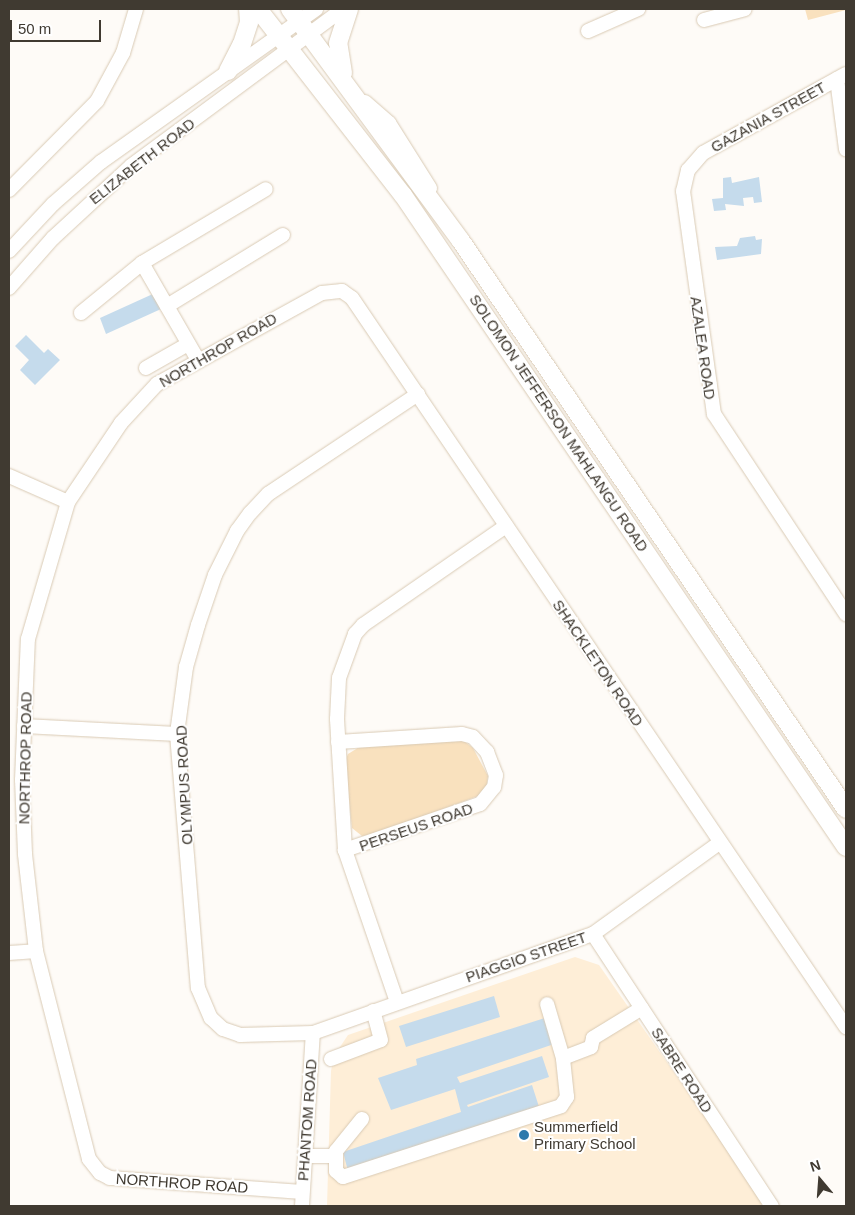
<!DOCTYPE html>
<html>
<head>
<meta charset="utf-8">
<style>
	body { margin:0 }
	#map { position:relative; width:855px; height:1215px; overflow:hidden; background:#fefbf7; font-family:Arial,sans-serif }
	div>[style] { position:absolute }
	.built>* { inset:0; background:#feeed7 }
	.green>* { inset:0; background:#f9e1be }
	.building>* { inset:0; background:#c5dbec }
	.roads { filter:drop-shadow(0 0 1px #d9cab4) drop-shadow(0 0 1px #d9cab4) }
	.minor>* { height:14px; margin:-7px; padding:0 7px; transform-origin:7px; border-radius:7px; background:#fff }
	.major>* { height:18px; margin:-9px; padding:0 9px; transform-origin:9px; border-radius:9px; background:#fff }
	.dots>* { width:14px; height:14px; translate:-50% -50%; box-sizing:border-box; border:2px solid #fff; border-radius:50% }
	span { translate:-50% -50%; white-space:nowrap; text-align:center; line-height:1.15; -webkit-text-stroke:4px #fff; paint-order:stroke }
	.street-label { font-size:15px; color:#403a31 }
	.poi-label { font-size:15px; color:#403a31 }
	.left { translate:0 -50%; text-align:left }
	.frame { position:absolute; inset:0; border:10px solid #403a31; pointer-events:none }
	.north { position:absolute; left:795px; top:1155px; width:50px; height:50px; -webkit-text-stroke:4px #fff; paint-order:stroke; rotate:342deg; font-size:14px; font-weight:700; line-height:20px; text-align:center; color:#403a31 }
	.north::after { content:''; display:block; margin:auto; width:18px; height:22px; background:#403a31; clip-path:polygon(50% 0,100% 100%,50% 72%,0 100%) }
	.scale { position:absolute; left:10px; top:20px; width:91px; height:22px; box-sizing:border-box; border:2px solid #403a31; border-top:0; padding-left:6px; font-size:15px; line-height:18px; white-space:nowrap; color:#403a31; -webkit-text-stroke:4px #fff; paint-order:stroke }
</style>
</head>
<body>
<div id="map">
	<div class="built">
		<i style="clip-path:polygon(575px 957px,599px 965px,763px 1200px,761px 1206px,327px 1206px,331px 1071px,334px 1056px,348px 1035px)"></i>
	</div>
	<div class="green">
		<i style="clip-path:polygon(805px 9px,846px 9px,846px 10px,808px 20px)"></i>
		<i style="clip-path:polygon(454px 740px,464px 741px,473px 748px,488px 776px,486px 789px,478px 796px,372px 835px,362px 836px,352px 828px,345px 761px,348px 754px,361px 746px)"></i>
	</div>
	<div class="building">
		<i style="clip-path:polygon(731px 177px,732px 183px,759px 177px,762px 202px,754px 203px,753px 197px,743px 198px,744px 206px,725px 204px,726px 210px,714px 211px,712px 199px,723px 198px,723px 178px)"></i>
		<i style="clip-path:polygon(755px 236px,756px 240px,762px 239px,761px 254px,717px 260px,715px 247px,737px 246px,740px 238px)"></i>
		<i style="clip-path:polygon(155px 293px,161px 309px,106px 334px,100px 318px)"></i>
		<i style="clip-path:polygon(26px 335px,44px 353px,48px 349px,60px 360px,35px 385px,20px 370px,29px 360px,15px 346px)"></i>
		<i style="clip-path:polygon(494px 996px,500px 1017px,406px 1047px,399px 1026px)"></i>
		<i style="clip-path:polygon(548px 1017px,557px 1043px,457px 1077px,460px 1083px,542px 1056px,549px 1077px,467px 1105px,468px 1107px,532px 1085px,540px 1110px,348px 1171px,343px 1152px,461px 1112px,455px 1089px,391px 1110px,378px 1078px,417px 1065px,416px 1059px)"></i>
	</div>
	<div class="roads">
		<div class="minor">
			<i style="left:704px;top:20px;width:42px;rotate:-15deg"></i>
			<i style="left:588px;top:31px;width:55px;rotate:-23.7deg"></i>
			<i style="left:846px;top:74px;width:163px;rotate:151.1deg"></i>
			<i style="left:703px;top:153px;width:23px;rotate:131deg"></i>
			<i style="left:688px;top:170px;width:22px;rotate:103deg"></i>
			<i style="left:683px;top:191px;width:225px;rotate:82.1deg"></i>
			<i style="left:714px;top:414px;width:240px;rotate:56.6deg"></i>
			<i style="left:837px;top:79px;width:71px;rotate:82.7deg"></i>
			<i style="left:365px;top:102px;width:32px;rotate:41deg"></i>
			<i style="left:389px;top:123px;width:77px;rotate:57.8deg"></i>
			<i style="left:9px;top:190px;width:125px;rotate:-45.3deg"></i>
			<i style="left:97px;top:101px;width:55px;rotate:-61.6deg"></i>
			<i style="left:123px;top:53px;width:46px;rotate:-73.5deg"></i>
			<i style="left:9px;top:251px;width:64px;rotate:-46.9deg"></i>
			<i style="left:53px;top:204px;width:64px;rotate:-41.2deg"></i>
			<i style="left:101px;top:162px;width:264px;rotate:-35.4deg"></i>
			<i style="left:9px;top:288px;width:67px;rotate:-48.7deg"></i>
			<i style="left:53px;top:238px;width:106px;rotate:-42.7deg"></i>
			<i style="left:131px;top:166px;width:264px;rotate:-36.5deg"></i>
			<i style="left:167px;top:306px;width:136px;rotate:-31.5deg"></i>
			<i style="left:81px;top:313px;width:79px;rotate:-39.3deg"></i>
			<i style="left:198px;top:360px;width:112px;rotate:-120deg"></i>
			<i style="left:142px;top:263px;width:144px;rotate:-30.8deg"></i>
			<i style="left:146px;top:368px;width:48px;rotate:-29.7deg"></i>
			<i style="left:418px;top:394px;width:180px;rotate:146.3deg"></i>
			<i style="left:268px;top:494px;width:26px;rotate:133deg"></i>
			<i style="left:250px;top:513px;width:22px;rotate:126deg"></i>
			<i style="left:237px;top:531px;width:49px;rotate:116.6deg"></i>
			<i style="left:215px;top:575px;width:53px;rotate:108.8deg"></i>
			<i style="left:198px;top:625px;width:44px;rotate:105.9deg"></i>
			<i style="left:186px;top:667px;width:68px;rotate:97.7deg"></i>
			<i style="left:177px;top:734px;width:255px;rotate:85.3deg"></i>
			<i style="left:198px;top:988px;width:33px;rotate:67deg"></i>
			<i style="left:211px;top:1018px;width:16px;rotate:43deg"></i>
			<i style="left:223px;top:1029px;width:18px;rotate:19deg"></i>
			<i style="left:240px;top:1035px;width:73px;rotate:-1.6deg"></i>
			<i style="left:313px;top:1033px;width:297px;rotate:-19.5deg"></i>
			<i style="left:593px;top:934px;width:155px;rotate:-35.8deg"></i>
			<i style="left:9px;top:476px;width:64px;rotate:23.8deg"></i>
			<i style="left:24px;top:726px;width:153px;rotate:3deg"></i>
			<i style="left:338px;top:742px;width:124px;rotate:-3.7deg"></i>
			<i style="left:462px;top:734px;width:11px;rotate:15deg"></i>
			<i style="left:473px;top:737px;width:21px;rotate:47deg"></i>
			<i style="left:487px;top:752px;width:25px;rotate:69deg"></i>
			<i style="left:496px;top:775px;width:12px;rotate:99deg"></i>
			<i style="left:494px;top:787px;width:22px;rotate:129deg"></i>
			<i style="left:480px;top:804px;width:143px;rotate:161.2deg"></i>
			<i style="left:593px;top:934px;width:326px;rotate:56.7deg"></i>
			<i style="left:9px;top:953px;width:27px;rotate:-4deg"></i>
			<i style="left:397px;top:1002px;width:161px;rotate:-108.9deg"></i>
			<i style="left:345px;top:850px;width:131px;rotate:-93.5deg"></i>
			<i style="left:337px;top:719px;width:41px;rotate:-87.2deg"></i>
			<i style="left:339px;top:678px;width:47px;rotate:-70deg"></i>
			<i style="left:355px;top:634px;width:12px;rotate:-48deg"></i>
			<i style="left:363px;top:625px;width:174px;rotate:-34.7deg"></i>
			<i style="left:563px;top:1058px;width:30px;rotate:-21deg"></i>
			<i style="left:591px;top:1047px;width:9px;rotate:-77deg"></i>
			<i style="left:593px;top:1038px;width:57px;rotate:-31.5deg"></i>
			<i style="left:331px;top:1059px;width:53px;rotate:-20.8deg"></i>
			<i style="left:381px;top:1040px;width:30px;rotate:-105deg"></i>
			<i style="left:362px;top:1119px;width:41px;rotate:129.1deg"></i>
			<i style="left:336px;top:1151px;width:20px;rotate:90deg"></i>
			<i style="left:336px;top:1171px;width:9px;rotate:41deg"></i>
			<i style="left:343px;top:1177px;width:229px;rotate:-18deg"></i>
			<i style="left:561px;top:1106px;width:11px;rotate:-56deg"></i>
			<i style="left:567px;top:1097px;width:39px;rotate:-96deg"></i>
			<i style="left:563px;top:1058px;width:56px;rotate:-106.5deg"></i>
			<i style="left:305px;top:1156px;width:31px"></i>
			<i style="left:302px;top:1192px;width:193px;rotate:-175.8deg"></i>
			<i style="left:110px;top:1178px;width:11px;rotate:-153deg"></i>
			<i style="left:100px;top:1173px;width:18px;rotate:-128deg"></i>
			<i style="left:89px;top:1159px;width:215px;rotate:-104.3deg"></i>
			<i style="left:36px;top:951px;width:98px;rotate:-96.5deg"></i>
			<i style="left:25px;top:854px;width:74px;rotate:-92.3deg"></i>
			<i style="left:22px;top:780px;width:141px;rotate:-87.6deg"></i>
			<i style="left:28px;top:639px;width:143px;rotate:-73.7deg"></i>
			<i style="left:68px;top:502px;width:95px;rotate:-56.1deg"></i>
			<i style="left:121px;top:423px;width:53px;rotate:-47.3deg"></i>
			<i style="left:157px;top:384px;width:188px;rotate:-28.9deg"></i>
			<i style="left:322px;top:293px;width:20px;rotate:-6deg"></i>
			<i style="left:342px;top:291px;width:12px;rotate:35deg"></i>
			<i style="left:352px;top:298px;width:881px;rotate:55.88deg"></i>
			<i style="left:302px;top:1206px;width:173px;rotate:-86.4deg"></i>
		</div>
		<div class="major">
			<i style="left:258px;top:9px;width:236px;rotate:52.1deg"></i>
			<i style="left:403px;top:195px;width:788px;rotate:55.81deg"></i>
			<i style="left:290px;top:9px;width:288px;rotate:53.6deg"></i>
			<i style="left:461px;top:241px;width:686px;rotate:55.87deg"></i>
			<i style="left:228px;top:71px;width:30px;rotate:-63deg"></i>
			<i style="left:242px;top:44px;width:23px;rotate:-72deg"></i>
			<i style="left:249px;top:22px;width:13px;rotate:-94deg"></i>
			<i style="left:343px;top:73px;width:30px;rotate:-99deg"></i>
			<i style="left:338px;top:43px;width:36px;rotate:-72deg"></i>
		</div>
	</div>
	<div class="dots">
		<i style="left:524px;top:1135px;background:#2d79ac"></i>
	</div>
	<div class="street-label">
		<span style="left:768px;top:117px;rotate:-29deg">GAZANIA STREET</span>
		<span style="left:142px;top:161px;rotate:-38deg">ELIZABETH ROAD</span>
		<span style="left:703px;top:348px;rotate:82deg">AZALEA ROAD</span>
		<span style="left:218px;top:350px;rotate:-30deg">NORTHROP ROAD</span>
		<span style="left:559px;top:423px;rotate:56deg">SOLOMON JEFFERSON MAHLANGU ROAD</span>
		<span style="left:598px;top:663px;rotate:56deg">SHACKLETON ROAD</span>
		<span style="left:25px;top:758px;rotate:-89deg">NORTHROP ROAD</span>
		<span style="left:184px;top:785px;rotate:-93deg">OLYMPUS ROAD</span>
		<span style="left:416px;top:827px;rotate:-19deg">PERSEUS ROAD</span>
		<span style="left:526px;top:957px;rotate:-19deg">PIAGGIO STREET</span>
		<span style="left:682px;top:1070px;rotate:57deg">SABRE ROAD</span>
		<span style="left:307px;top:1120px;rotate:-86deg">PHANTOM ROAD</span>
		<span style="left:182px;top:1183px;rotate:4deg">NORTHROP ROAD</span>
	</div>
	<div class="poi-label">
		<span class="left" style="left:534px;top:1135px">Summerfield<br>Primary School</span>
	</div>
	<div class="frame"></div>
	<div class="north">N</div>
	<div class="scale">50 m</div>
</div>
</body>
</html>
